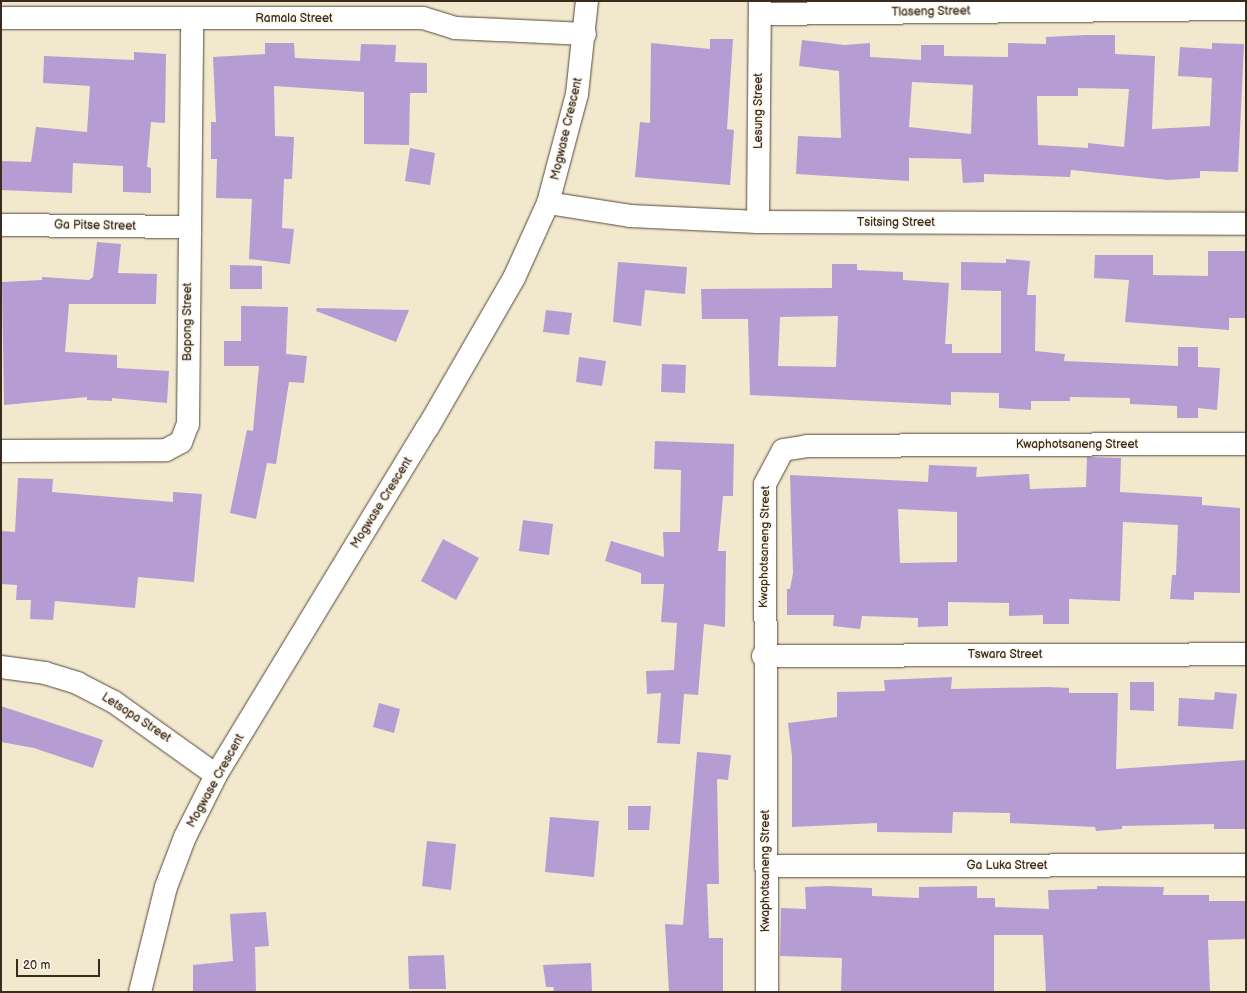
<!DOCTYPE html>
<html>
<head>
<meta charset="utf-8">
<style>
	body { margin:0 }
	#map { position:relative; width:1247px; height:993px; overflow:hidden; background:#f1e8ce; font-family:"Balsamiq Sans",sans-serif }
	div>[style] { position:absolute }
	.building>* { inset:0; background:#b59cd3 }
	.roads { filter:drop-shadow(0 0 1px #564638) drop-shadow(0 0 1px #564638) }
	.minor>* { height:22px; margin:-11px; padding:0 11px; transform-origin:11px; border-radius:11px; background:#fff }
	span { translate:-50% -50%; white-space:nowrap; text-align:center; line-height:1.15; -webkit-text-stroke:3px #fbf7ec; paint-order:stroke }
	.street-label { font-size:12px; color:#3b2a1e }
	.frame { position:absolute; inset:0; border:2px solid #3b2a1e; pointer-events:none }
	.scale { position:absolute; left:16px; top:959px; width:84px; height:18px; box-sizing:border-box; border:2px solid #3b2a1e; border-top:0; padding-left:5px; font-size:12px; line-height:14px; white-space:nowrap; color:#3b2a1e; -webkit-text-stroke:3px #fbf7ec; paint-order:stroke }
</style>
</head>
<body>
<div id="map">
	<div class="building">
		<i style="clip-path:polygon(evenodd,1085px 35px,1115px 35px,1115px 54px,1155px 56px,1152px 129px,1210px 126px,1212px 78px,1178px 76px,1180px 47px,1212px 49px,1212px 43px,1244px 44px,1238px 172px,1200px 171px,1200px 178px,1168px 180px,1071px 170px,1070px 177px,984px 174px,984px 182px,963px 183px,961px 159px,909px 158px,909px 181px,796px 174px,798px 136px,841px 138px,839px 71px,799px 66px,802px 40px,845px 45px,870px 43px,870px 57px,921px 60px,921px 45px,944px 45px,944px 56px,1008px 57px,1008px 43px,1046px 44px,1046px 37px,1085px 35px,912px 82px,973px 85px,971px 134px,909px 127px,912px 82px,1085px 35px,1078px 88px,1129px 89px,1124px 147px,1088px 143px,1088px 148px,1038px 145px,1037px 96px,1078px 96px,1078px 88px)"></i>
		<i style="clip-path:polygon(710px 39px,733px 39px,727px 129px,734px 130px,730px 185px,635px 177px,640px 122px,650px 123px,651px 43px,710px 49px)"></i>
		<i style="clip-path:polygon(265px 43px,294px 43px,295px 58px,360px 61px,361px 44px,396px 45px,395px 62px,427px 63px,427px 93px,410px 93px,409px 145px,364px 144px,364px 92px,274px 86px,275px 136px,294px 137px,292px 179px,284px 179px,282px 228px,294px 229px,290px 264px,249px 259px,252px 199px,216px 198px,217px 159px,211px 159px,211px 122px,216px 122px,213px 57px,265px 54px)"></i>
		<i style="clip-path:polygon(134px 52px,166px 54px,165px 123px,151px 122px,147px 167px,151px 168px,151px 193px,123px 192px,123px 166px,73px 163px,72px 193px,1px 190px,1px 161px,31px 162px,36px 127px,87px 132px,90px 86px,43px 83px,44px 56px,134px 60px)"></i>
		<i style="clip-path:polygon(410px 148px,435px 153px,430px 185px,405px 181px)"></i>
		<i style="clip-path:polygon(97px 242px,121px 244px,118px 273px,157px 274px,156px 304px,69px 304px,65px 352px,117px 355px,117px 368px,169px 371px,167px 403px,112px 398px,112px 401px,87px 400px,87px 397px,4px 405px,2px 282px,42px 280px,42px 277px,89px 280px,93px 277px)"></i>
		<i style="clip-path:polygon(1208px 251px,1246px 251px,1246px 318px,1229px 318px,1229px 330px,1125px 322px,1129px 280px,1094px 278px,1095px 255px,1153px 255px,1153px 275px,1208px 276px)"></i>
		<i style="clip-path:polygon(evenodd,1006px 259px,1030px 261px,1027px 295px,1036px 295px,1035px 351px,1065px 354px,1064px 361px,1178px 366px,1178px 347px,1198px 347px,1198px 367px,1220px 368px,1217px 410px,1198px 408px,1198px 418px,1177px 418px,1177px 406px,1130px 404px,1130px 398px,1070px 397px,1070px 401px,1031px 401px,1031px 410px,999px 408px,999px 393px,951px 392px,951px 405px,750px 395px,748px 319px,702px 319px,701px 289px,832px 288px,832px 264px,857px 264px,857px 270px,903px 272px,903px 280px,949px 283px,945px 344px,952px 344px,952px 353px,1001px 353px,1001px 291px,961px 290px,961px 262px,1006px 263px,1006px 259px,838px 316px,836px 367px,778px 366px,780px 317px,838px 316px)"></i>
		<i style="clip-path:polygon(618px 262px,687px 267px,685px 294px,645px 290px,641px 326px,613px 322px)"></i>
		<i style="clip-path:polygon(230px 265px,262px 266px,262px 289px,230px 289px)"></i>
		<i style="clip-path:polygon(241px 306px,288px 307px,286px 354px,307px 356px,304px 383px,289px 382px,276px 464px,267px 463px,256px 519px,230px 513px,247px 430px,253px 431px,259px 366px,224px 366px,224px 341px,241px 341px)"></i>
		<i style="clip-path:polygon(317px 308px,409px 310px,396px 342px,316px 311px)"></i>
		<i style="clip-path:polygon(546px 310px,572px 313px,569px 335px,543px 332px)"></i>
		<i style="clip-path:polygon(579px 357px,606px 361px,602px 386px,576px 382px)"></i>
		<i style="clip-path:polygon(662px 364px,686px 365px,685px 393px,661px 392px)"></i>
		<i style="clip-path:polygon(655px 441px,734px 444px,733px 496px,723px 496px,718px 551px,726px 551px,725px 627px,704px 624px,698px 695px,684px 694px,680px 744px,657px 743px,661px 693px,647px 694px,646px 671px,674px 670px,677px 623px,661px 622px,664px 584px,641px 584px,641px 573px,605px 561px,611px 541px,664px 557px,663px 532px,680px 532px,681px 470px,654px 469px)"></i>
		<i style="clip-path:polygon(evenodd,1087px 457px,1121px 458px,1120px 492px,1202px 497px,1202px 505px,1240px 508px,1240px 593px,1194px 592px,1194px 600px,1170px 599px,1172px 575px,1176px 575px,1178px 525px,1123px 522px,1120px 601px,1069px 599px,1069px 624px,1043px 624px,1043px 615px,1009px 616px,1009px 603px,948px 602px,948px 626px,918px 627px,918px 618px,862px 616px,860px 629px,833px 626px,834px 615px,787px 615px,787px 589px,790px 589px,793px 573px,790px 475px,928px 482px,929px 465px,977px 467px,976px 477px,1029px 474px,1030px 489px,1086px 487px,1087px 457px,898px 509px,957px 512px,957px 562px,900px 563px,898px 509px)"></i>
		<i style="clip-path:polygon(18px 478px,53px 479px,52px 492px,173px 502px,173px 492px,202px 494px,194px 582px,138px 577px,135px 608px,55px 601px,53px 620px,30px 619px,31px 600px,16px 600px,17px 585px,1px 584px,1px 531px,15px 532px)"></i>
		<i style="clip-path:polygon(523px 520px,553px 524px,549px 555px,519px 551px)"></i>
		<i style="clip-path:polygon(443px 539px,479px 558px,456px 600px,421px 581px)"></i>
		<i style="clip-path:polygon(952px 677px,951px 689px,1048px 687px,1069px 688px,1069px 693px,1118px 693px,1116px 769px,1246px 760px,1246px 829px,1214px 829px,1214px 824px,1122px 826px,1122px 829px,1096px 831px,1095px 827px,1010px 823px,1010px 813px,953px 812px,952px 833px,877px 832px,877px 823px,792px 827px,792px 756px,788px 723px,837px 717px,837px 692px,885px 691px,884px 680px)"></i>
		<i style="clip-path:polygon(1130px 682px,1154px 682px,1154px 711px,1130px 710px)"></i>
		<i style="clip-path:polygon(1215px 692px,1237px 694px,1233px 729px,1178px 726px,1179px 698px,1214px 700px)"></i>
		<i style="clip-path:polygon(379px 703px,400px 709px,394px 733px,373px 727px)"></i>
		<i style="clip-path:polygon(1px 706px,103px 740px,93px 768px,34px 748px,1px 742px)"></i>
		<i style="clip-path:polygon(697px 752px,731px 755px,728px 780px,717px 779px,719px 884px,707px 884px,709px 938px,723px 938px,723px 992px,669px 992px,665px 924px,683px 925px)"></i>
		<i style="clip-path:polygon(628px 806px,651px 806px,649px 830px,628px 830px)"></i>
		<i style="clip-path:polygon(550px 817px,599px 821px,594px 877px,545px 872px)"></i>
		<i style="clip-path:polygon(427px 841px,456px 844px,451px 890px,422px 886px)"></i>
		<i style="clip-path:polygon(828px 886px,872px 888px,872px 896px,919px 898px,919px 887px,977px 886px,977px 898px,995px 898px,995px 907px,1049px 909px,1048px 890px,1097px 889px,1097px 886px,1164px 887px,1163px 895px,1209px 895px,1209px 901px,1246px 901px,1246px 939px,1208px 940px,1210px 992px,1046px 992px,1043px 935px,994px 935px,994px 992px,841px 992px,842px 958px,780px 956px,781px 908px,806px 909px,805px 887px)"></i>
		<i style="clip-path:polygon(266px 912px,269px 946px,255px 947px,256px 992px,193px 992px,193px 965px,233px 961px,230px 914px)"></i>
		<i style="clip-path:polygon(444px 955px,446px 989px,409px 989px,408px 956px)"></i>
		<i style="clip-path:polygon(591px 963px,592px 992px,553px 992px,554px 987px,546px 987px,543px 965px)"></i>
	</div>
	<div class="roads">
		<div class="minor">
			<i style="left:760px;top:14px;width:486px;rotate:-0.6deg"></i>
			<i style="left:1px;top:18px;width:422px"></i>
			<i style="left:423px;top:18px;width:34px;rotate:17deg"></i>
			<i style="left:455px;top:28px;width:130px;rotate:2.6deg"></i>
			<i style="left:548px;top:203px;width:83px;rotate:9deg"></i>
			<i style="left:630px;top:216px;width:128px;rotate:2.7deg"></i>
			<i style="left:758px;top:222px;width:488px;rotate:0.2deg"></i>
			<i style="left:758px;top:222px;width:221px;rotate:-89.5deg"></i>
			<i style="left:1px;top:225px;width:188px;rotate:0.6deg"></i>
			<i style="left:1px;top:451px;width:165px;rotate:-0.3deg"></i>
			<i style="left:166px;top:450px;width:17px;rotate:-28deg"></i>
			<i style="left:181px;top:442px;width:19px;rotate:-69deg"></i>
			<i style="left:188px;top:424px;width:405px;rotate:-89.4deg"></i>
			<i style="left:763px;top:656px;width:483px;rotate:-0.2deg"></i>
			<i style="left:1px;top:667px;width:44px;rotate:7.8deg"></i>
			<i style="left:45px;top:673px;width:34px;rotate:17deg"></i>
			<i style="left:77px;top:683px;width:42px;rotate:27.2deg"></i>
			<i style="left:114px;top:702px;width:125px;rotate:35.6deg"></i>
			<i style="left:767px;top:866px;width:479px;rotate:-0.1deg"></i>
			<i style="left:140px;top:992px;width:108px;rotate:-76.1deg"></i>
			<i style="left:166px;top:887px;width:53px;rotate:-69.2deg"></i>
			<i style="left:185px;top:837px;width:69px;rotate:-63.4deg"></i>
			<i style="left:216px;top:775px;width:407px;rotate:-58.7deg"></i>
			<i style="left:428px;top:427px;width:172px;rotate:-60deg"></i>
			<i style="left:514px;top:278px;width:82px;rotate:-65.6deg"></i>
			<i style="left:548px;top:203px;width:113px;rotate:-75.1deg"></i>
			<i style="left:577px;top:94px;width:94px;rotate:-83.9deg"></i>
			<i style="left:767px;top:992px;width:508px;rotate:-90.23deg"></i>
			<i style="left:765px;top:484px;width:38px;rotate:-62deg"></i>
			<i style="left:783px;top:450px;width:24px;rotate:-9deg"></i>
			<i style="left:807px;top:446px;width:439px;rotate:-0.3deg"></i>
		</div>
	</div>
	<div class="street-label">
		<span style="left:931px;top:12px;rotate:-1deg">Tlaseng Street</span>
		<span style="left:294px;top:19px">Ramala Street</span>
		<span style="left:759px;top:111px;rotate:-90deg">Lesung Street</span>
		<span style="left:567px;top:129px;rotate:-77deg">Mogwase Crescent</span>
		<span style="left:896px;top:223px">Tsitsing Street</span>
		<span style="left:95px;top:226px;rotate:1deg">Ga Pitse Street</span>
		<span style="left:188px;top:322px;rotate:-90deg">Bapong Street</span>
		<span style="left:1077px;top:445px">Kwaphotsaneng Street</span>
		<span style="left:382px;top:503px;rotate:-58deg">Mogwase Crescent</span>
		<span style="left:765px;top:547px;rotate:-89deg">Kwaphotsaneng Street</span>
		<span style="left:1005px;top:655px">Tswara Street</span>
		<span style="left:136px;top:718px;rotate:33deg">Letsopa Street</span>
		<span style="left:216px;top:781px;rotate:-61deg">Mogwase Crescent</span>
		<span style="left:1007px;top:866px">Ga Luka Street</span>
		<span style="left:766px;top:871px;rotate:-90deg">Kwaphotsaneng Street</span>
	</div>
	<div class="frame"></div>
	<div class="scale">20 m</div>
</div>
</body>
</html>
